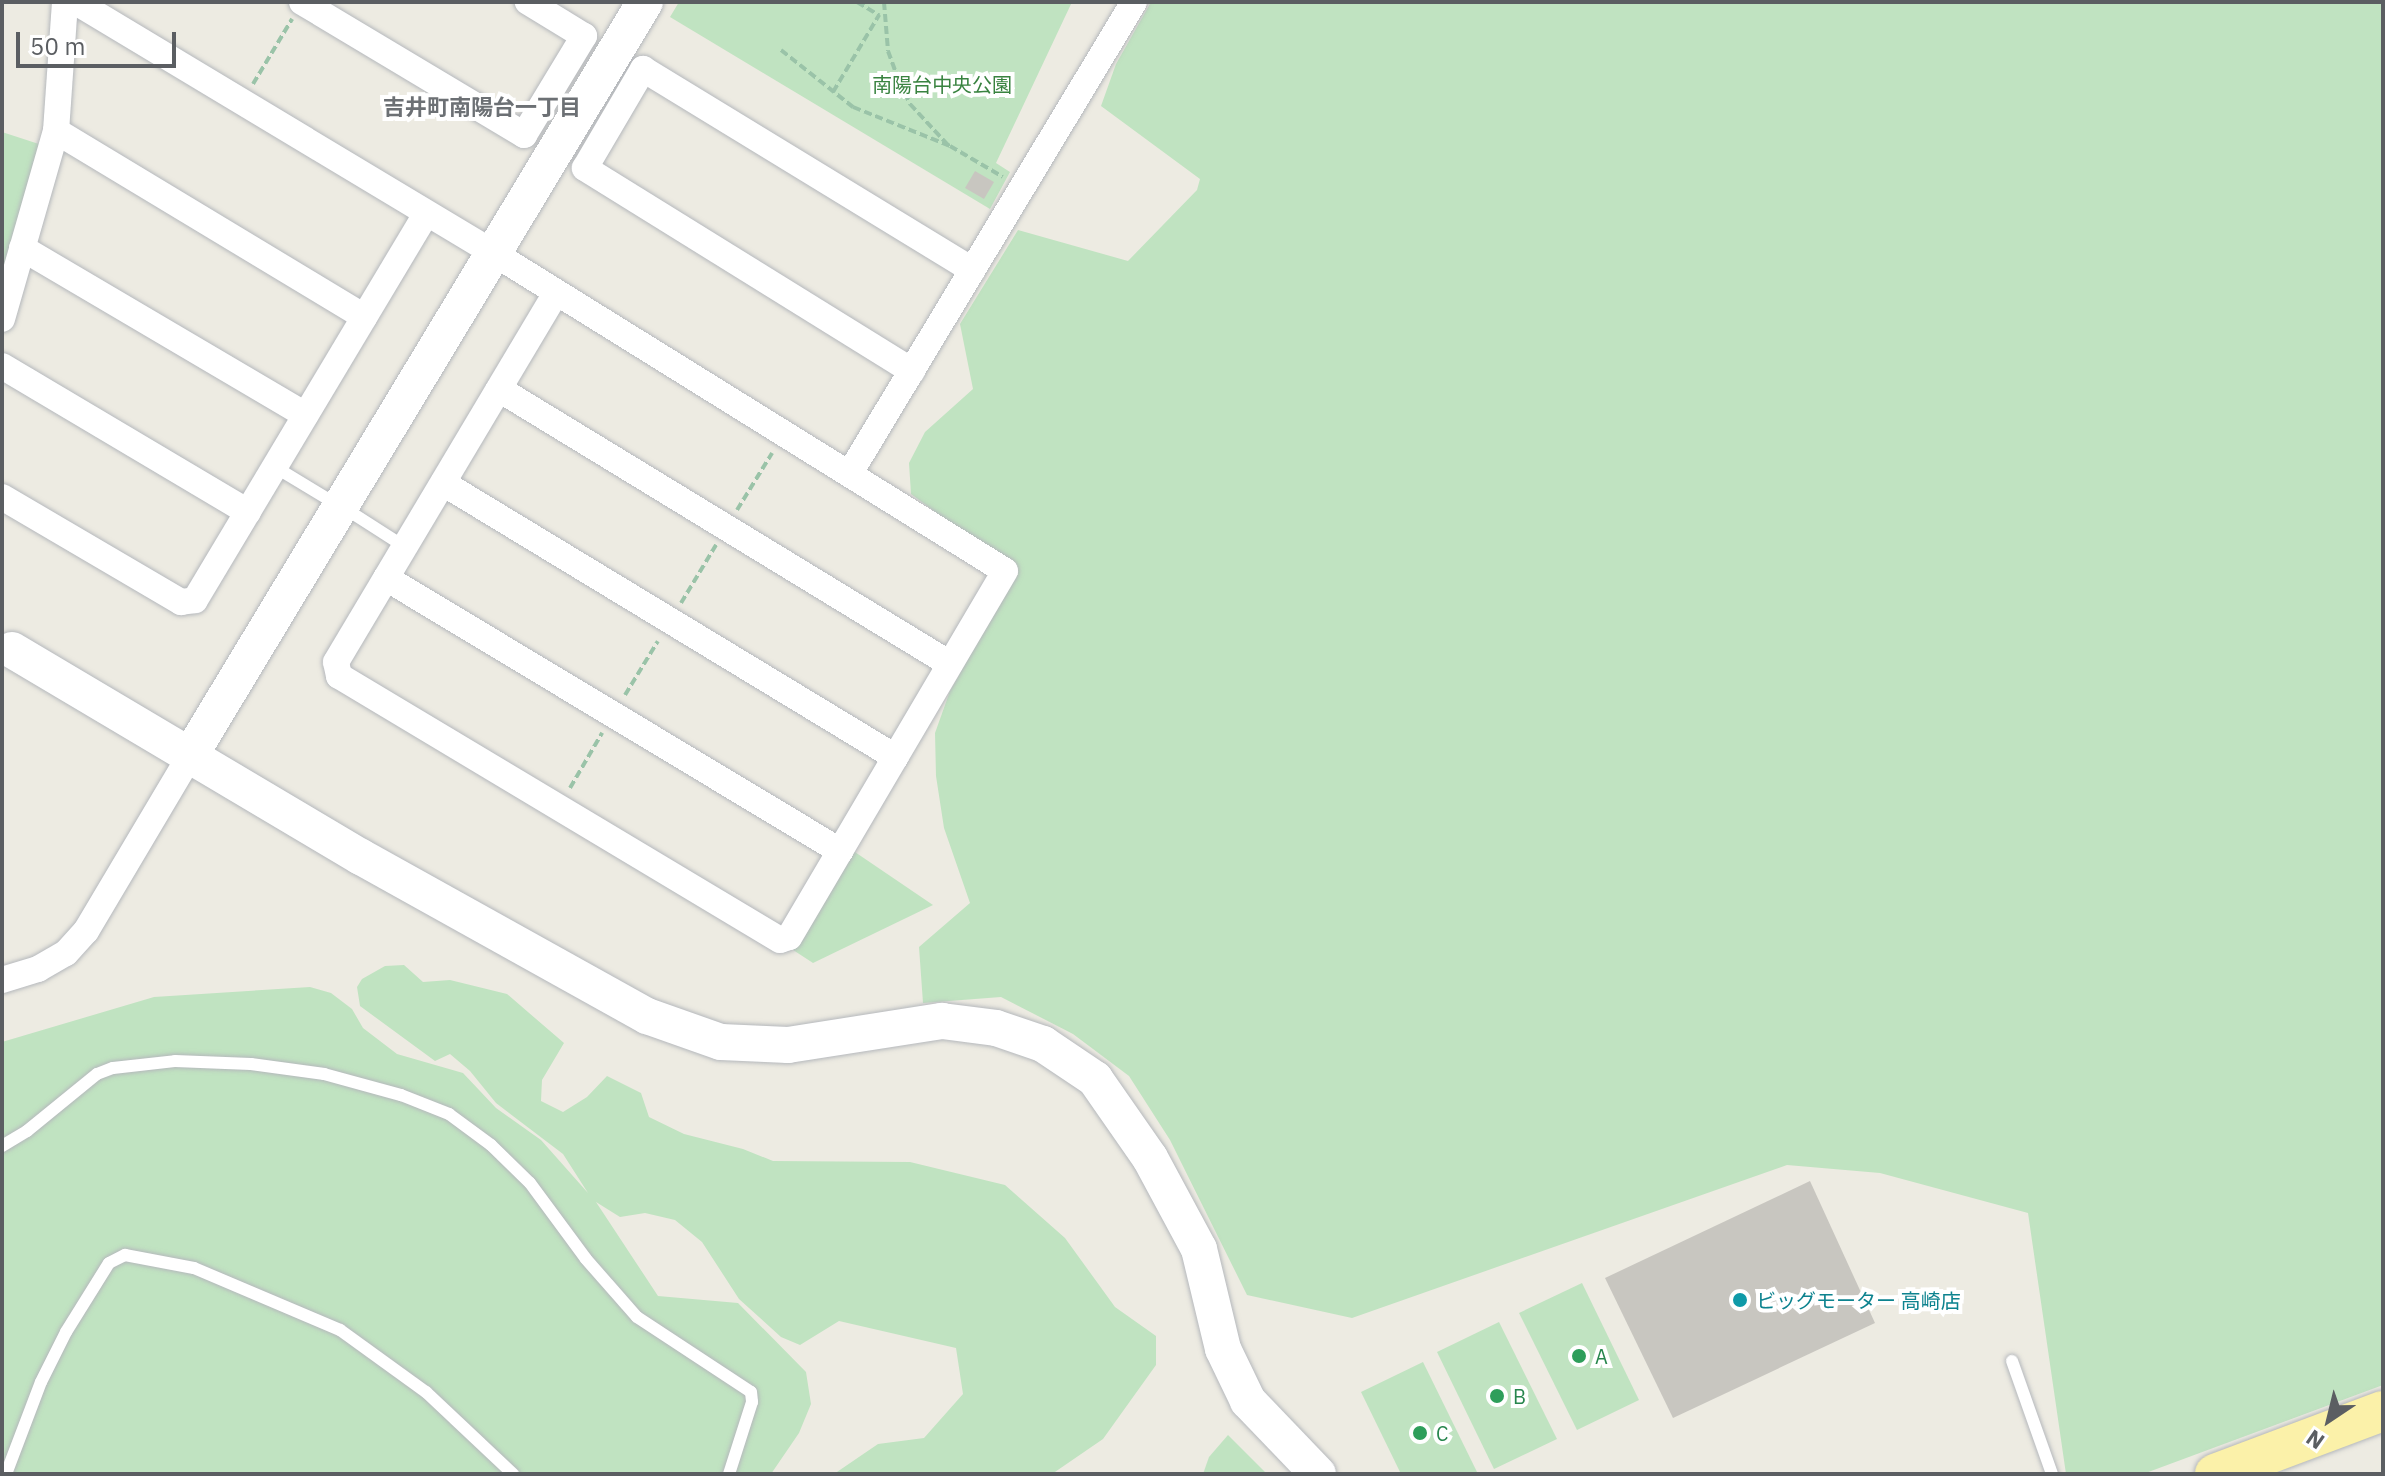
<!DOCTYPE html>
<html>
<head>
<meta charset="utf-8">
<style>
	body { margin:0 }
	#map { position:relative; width:2385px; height:1476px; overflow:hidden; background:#edebe2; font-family:"IBM Plex Sans","Noto Sans JP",sans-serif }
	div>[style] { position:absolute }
	.green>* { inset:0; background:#c0e3c1 }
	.building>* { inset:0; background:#c8c6c0 }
	.path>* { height:4px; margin-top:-2px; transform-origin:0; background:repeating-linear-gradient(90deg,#9ac3a8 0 8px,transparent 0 12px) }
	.roads { filter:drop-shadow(0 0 2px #b5b8bc) drop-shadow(0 0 2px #b5b8bc) }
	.lane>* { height:12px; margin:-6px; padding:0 6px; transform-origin:6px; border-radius:6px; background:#fff }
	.street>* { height:26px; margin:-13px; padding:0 13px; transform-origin:13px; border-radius:13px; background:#fff }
	.secondary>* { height:36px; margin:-18px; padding:0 18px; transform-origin:18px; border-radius:18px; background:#fff }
	.primary>* { height:40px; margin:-20px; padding:0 20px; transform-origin:20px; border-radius:20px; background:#fbf1a9 }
	.dots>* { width:22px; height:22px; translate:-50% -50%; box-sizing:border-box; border:4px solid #fff; border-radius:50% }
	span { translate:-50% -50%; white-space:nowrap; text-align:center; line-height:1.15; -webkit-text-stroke:8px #fff; paint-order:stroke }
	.park-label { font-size:20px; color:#398340 }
	.culture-label { font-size:20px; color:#0d838f }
	.left { translate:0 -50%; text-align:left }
	.leisure-label { font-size:20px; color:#27864d }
	.neighbourhood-label { font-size:22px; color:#6c7074; font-weight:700 }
	.frame { position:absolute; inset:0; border:4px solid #5b5e62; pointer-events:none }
	.north { position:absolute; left:2289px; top:1380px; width:80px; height:80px; -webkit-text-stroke:6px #fff; paint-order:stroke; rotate:215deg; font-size:22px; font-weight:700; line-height:32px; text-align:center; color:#5b5e62 }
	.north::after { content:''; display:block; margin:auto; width:28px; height:36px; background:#5b5e62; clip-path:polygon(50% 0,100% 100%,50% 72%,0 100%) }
	.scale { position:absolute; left:16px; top:32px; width:160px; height:36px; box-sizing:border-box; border:4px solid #5b5e62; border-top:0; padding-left:10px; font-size:24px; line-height:28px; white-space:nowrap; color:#5b5e62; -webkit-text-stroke:6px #fff; paint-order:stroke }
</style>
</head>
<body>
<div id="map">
	<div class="green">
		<i style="clip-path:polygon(679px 2px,1072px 2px,996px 163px,1010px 172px,990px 209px,670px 17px)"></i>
		<i style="clip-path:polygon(1151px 2px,2383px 2px,2383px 1385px,2143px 1474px,2066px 1474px,2028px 1213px,1880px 1173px,1787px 1165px,1352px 1318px,1247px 1295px,1170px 1140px,1129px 1076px,1073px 1034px,1001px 997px,923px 1003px,919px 947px,970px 903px,944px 828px,936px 776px,935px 733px,950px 691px,1017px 572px,911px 494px,909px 463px,925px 432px,973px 389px,960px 324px,1018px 230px,1128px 261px,1197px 190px,1200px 179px,1101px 106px,1116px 64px)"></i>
		<i style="clip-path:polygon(2px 132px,45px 146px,2px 297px)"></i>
		<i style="clip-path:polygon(849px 848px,933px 905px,813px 963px,787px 946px)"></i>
		<i style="clip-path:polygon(404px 965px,423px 982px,450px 980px,507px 994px,564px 1043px,542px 1080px,541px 1101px,563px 1112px,587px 1097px,607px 1076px,641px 1093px,649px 1117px,684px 1134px,743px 1149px,773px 1161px,910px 1162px,1005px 1185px,1065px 1238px,1115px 1307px,1156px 1336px,1156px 1365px,1103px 1439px,1052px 1474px,834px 1474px,878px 1444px,924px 1438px,963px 1394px,956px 1348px,839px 1321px,800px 1345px,781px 1337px,739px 1299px,702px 1242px,675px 1220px,645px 1213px,620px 1217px,596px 1202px,658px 1296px,738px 1303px,806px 1372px,811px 1404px,799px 1433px,771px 1474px,2px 1474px,2px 1042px,154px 997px,310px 987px,331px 993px,352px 1009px,363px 1028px,397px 1054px,463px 1073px,496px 1108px,541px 1140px,588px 1193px,563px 1154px,496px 1103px,470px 1071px,450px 1054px,435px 1061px,360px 1006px,357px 987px,362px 979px,385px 966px)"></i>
		<i style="clip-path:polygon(1582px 1283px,1639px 1400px,1577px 1430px,1519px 1313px)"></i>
		<i style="clip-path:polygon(1499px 1322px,1557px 1439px,1494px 1469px,1437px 1352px)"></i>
		<i style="clip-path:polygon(1423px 1362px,1478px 1474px,1401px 1474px,1361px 1392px)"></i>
		<i style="clip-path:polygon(1228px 1435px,1267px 1474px,1203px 1474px,1209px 1457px)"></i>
	</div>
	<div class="building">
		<i style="clip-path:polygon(975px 171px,994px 182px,984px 199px,965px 188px)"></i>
		<i style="clip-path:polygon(1810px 1181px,1875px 1323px,1673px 1418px,1605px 1278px)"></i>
	</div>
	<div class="path">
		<i style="left:857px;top:2px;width:26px;rotate:31deg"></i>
		<i style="left:884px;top:2px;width:49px;rotate:85.3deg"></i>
		<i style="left:888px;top:51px;width:33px;rotate:70deg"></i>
		<i style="left:899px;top:82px;width:25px;rotate:63deg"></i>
		<i style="left:910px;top:104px;width:56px;rotate:47.2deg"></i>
		<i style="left:781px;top:50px;width:92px;rotate:38.4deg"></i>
		<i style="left:853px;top:107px;width:105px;rotate:21.9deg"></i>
		<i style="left:950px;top:146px;width:61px;rotate:30.3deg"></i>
		<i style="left:253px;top:84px;width:76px;rotate:-59deg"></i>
		<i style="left:833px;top:92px;width:90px;rotate:-59.1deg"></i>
		<i style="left:737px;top:510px;width:67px;rotate:-58.4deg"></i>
		<i style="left:681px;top:603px;width:68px;rotate:-58.9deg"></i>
		<i style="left:625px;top:695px;width:63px;rotate:-58.6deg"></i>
		<i style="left:570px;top:788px;width:64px;rotate:-59.8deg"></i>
	</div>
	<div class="roads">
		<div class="lane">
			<i style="left:275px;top:467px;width:62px;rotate:31.1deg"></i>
			<i style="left:352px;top:513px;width:63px;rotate:32.7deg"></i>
			<i style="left:2px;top:1146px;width:29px;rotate:-31deg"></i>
			<i style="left:27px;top:1131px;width:90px;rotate:-39.2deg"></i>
			<i style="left:97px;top:1074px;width:17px;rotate:-21deg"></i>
			<i style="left:113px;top:1068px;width:62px;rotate:-6.4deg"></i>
			<i style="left:175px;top:1061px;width:76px;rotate:2.3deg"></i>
			<i style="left:251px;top:1064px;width:74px;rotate:7.8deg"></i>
			<i style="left:324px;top:1074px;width:80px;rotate:15.3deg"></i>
			<i style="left:401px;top:1095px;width:52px;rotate:21.6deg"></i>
			<i style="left:449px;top:1114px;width:52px;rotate:36.4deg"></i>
			<i style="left:491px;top:1145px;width:54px;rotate:44.3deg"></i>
			<i style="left:530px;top:1183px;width:94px;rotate:53.6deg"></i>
			<i style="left:586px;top:1259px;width:77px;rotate:48.7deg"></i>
			<i style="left:637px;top:1317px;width:136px;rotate:33.3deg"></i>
			<i style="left:751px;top:1392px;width:10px;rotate:84deg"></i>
			<i style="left:752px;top:1402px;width:76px;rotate:107.7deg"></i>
			<i style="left:2012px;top:1361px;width:120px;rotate:70.5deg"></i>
			<i style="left:6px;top:1474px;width:98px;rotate:-69.2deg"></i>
			<i style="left:41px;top:1382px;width:56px;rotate:-63.4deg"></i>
			<i style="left:66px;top:1332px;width:81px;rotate:-58.1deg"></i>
			<i style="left:109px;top:1263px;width:18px;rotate:-27deg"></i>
			<i style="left:125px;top:1255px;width:70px;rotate:10.7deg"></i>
			<i style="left:194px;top:1268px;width:159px;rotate:23deg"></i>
			<i style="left:340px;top:1330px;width:106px;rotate:35.8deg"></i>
			<i style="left:426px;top:1392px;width:120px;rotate:43.3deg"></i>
		</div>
		<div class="street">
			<i style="left:76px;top:2px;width:489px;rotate:31deg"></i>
			<i style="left:495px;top:254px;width:600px;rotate:31.86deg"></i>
			<i style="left:1005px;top:571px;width:425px;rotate:120.5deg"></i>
			<i style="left:789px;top:937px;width:9px;rotate:162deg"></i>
			<i style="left:780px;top:940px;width:514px;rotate:-149.09deg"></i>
			<i style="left:339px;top:676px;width:14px;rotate:-102deg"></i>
			<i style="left:336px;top:662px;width:428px;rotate:-59.2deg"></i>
			<i style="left:302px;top:2px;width:259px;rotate:30.9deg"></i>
			<i style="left:524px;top:135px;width:116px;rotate:-58.8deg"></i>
			<i style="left:584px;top:36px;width:66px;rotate:-148.7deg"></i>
			<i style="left:56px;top:131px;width:360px;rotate:31.1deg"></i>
			<i style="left:22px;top:248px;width:329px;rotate:30.5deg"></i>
			<i style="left:2px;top:319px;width:196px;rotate:-74deg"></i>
			<i style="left:56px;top:131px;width:129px;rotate:-86deg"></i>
			<i style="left:2px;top:366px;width:286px;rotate:30.7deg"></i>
			<i style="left:912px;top:371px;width:385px;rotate:-148.2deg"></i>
			<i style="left:585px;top:168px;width:115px;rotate:-59.6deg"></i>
			<i style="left:643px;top:69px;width:386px;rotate:31.4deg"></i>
			<i style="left:499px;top:389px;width:528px;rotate:31.37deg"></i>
			<i style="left:850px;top:473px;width:550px;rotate:-58.91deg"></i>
			<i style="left:443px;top:483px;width:529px;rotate:31.22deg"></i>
			<i style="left:2px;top:497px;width:208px;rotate:30.4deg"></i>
			<i style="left:181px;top:602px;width:14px;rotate:-8deg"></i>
			<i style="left:195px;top:600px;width:448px;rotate:-59.1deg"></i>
			<i style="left:386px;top:578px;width:530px;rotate:31.02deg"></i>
			<i style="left:2px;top:980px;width:38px;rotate:-17deg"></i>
			<i style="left:38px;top:969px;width:32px;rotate:-30deg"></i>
			<i style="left:66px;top:953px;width:30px;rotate:-48deg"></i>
			<i style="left:86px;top:931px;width:206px;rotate:-59.3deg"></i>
		</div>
		<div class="secondary">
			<i style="left:12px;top:650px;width:406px;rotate:30.7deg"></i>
			<i style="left:361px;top:857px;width:327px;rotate:29.1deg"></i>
			<i style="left:647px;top:1016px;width:78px;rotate:19.4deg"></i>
			<i style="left:721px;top:1042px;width:67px;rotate:2.6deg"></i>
			<i style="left:788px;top:1045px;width:156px;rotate:-8.9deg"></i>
			<i style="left:942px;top:1021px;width:54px;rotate:7.4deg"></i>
			<i style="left:996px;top:1028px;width:50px;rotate:18.8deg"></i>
			<i style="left:1043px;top:1044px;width:63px;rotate:33.9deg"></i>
			<i style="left:1095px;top:1079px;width:96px;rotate:55.2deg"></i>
			<i style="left:1150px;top:1158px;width:103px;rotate:61.7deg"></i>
			<i style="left:1199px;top:1249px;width:103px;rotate:76.5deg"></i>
			<i style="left:1223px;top:1349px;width:58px;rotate:64.3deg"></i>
			<i style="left:1248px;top:1401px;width:101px;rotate:46.2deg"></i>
			<i style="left:191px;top:754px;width:878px;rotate:-58.88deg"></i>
		</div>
		<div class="primary">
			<i style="left:2215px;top:1474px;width:179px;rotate:-20.6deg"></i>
		</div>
	</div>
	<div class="dots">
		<i style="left:1740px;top:1300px;background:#0f9aa8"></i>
		<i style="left:1579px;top:1356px;background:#2e9e5b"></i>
		<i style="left:1497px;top:1396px;background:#2e9e5b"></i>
		<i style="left:1420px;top:1433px;background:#2e9e5b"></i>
	</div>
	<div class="park-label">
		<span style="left:942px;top:84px">南陽台中央公園</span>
	</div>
	<div class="culture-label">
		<span class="left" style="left:1756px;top:1300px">ビッグモーター 高崎店</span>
	</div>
	<div class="leisure-label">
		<span class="left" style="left:1595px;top:1356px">A</span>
		<span class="left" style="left:1513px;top:1396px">B</span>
		<span class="left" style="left:1436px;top:1433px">C</span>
	</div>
	<div class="neighbourhood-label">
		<span style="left:482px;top:107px">吉井町南陽台一丁目</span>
	</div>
	<div class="frame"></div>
	<div class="north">N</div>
	<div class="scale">50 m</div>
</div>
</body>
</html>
